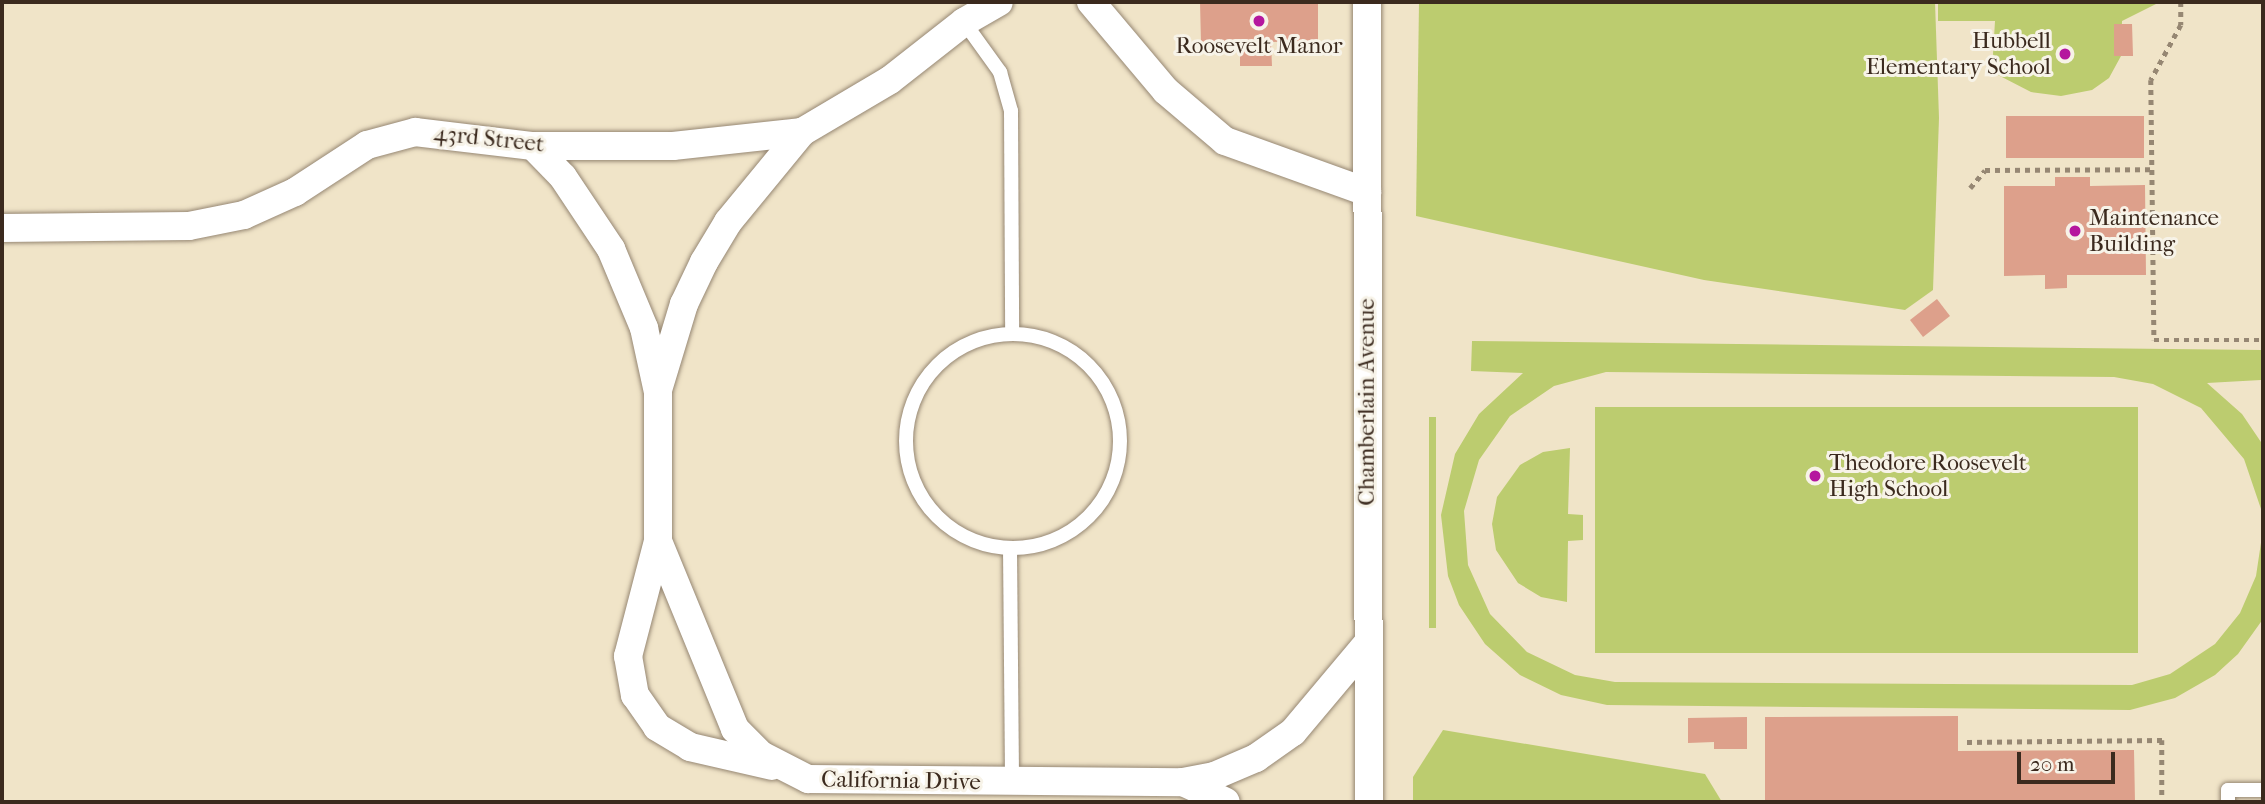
<!DOCTYPE html>
<style>
body{margin:0}
#map{position:relative;width:2265px;height:804px;overflow:hidden;background:#f0e4c8;font-family:"IM FELL French Canon",serif}
div>[style]{position:absolute}
[style*='--x']{left:calc(var(--x)*1px);top:calc(var(--y)*1px);width:calc(var(--w)*1px);rotate:calc(var(--a)*1deg)}
.green>*{inset:0;background:#bccc6f}
.building>*{inset:0;background:#dda08b}
.path>*{height:4.5px;margin-top:-2.25px;transform-origin:0;background:repeating-linear-gradient(90deg,#968773 0 5px,transparent 0 10px)}
.roads{filter:drop-shadow(0 0 2px #968773) drop-shadow(0 0 2px #968773)}
.lane>*{height:14px;margin:-7px;padding:0 7px;transform-origin:7px;border-radius:7px;background:#fff}
.lane>.ring{margin:-7px;padding:0;box-sizing:content-box;background:none;border:14px solid #fff;border-radius:50%}
.street>*{height:28px;margin:-14px;padding:0 14px;transform-origin:14px;border-radius:14px;background:#fff}
.dots>*{width:19px;height:19px;translate:-50% -50%;box-sizing:border-box;border:4px solid #f7f3e8;border-radius:50%}
span{translate:-50% -50%;white-space:nowrap;text-align:center;line-height:1.15;-webkit-text-stroke:6px #f7f3e8;paint-order:stroke}
.poi-label{font-size:23px;color:#3b2a1e}
.right{translate:-100% -50%;text-align:right}
.left{translate:0 -50%;text-align:left}
.street-label{font-size:23px;color:#3b2a1e}
.frame{position:absolute;inset:0;border:4px solid #3b2a1e;pointer-events:none}
.scale{position:absolute;left:2017px;top:752px;width:98px;height:32px;box-sizing:border-box;border:4px solid #3b2a1e;border-top:0;padding-left:9px;font-size:21px;line-height:24px;white-space:nowrap;color:#3b2a1e;-webkit-text-stroke:5px #f7f3e8;paint-order:stroke}
</style>
<div id="map">
<div class="green">
<i style="clip-path:polygon(1419px 2px,1935px 2px,1939px 118px,1933px 290px,1905px 310px,1704px 280px,1416px 216px)"></i>
<i style="clip-path:polygon(1938px 2px,2158px 2px,2158px 3px,2122px 21px,2121px 56px,2109px 78px,2092px 90px,2061px 96px,2031px 92px,1998px 75px,1993px 54px,1995px 21px,1938px 21px)"></i>
<i style="clip-path:polygon(evenodd,1472px 341px,2262px 350px,2261px 380px,2207px 383px,2242px 414px,2263px 445px,2263px 619px,2238px 654px,2215px 675px,2175px 698px,2130px 710px,1607px 705px,1561px 695px,1520px 675px,1485px 644px,1459px 605px,1448px 576px,1441px 515px,1455px 454px,1479px 414px,1523px 373px,1471px 371px,1472px 341px,1606px 372px,2114px 377px,2153px 384px,2201px 408px,2244px 459px,2261px 509px,2262px 536px,2256px 576px,2240px 613px,2215px 644px,2170px 674px,2132px 685px,1615px 682px,1575px 675px,1527px 652px,1490px 614px,1468px 565px,1464px 511px,1479px 460px,1510px 416px,1554px 386px,1606px 372px)"></i>
<i style="clip-path:polygon(1595px 407px,2138px 407px,2138px 653px,1595px 653px)"></i>
<i style="clip-path:polygon(1429px 417px,1436px 417px,1436px 628px,1429px 628px)"></i>
<i style="clip-path:polygon(1570px 448px,1568px 514px,1583px 515px,1583px 540px,1568px 541px,1567px 602px,1541px 597px,1518px 583px,1496px 550px,1492px 524px,1497px 497px,1520px 465px,1543px 452px)"></i>
<i style="clip-path:polygon(1443px 730px,1705px 774px,1722px 802px,1413px 802px,1413px 777px)"></i>
</div>
<div class="building">
<i style="clip-path:polygon(1200px 2px,1318px 2px,1318px 41px,1271px 42px,1272px 66px,1240px 66px,1240px 42px,1201px 43px)"></i>
<i style="clip-path:polygon(2114px 24px,2132px 24px,2133px 56px,2114px 56px)"></i>
<i style="clip-path:polygon(2006px 116px,2144px 116px,2144px 158px,2006px 158px)"></i>
<i style="clip-path:polygon(2055px 177px,2090px 177px,2090px 186px,2145px 185px,2146px 275px,2067px 275px,2067px 288px,2045px 289px,2045px 275px,2004px 276px,2004px 186px,2055px 186px)"></i>
<i style="clip-path:polygon(1937px 299px,1950px 316px,1923px 337px,1910px 320px)"></i>
<i style="clip-path:polygon(1958px 716px,1958px 751px,2134px 750px,2135px 802px,1765px 802px,1765px 717px)"></i>
<i style="clip-path:polygon(1747px 717px,1747px 749px,1714px 749px,1714px 742px,1688px 743px,1688px 718px)"></i>
</div>
<div class="path">
<i style="--x:2181;--y:2;--w:23;--a:90"></i>
<i style="--x:2181;--y:25;--w:63;--a:118.6"></i>
<i style="--x:2151;--y:80;--w:260;--a:89.3"></i>
<i style="--x:2154;--y:340;--w:109;--a:0"></i>
<i style="--x:1970;--y:188;--w:23;--a:-50"></i>
<i style="--x:1985;--y:170;--w:167;--a:-0.3"></i>
<i style="--x:1967;--y:742;--w:195;--a:-0.6"></i>
<i style="--x:2162;--y:740;--w:62;--a:90"></i>
</div>
<div class="roads">
<div class="lane">
<i style="--x:964;--y:22;--w:62;--a:54.2"></i>
<i style="--x:1000;--y:72;--w:41;--a:74.2"></i>
<i style="--x:1011;--y:111;--w:222;--a:89.7"></i>
<i class="ring" style="left:906px;top:334px;width:200px;height:200px"></i>
<i style="--x:1010;--y:548;--w:235;--a:89.5"></i>
<i style="--x:2228;--y:802;--w:12;--a:-90"></i>
<i style="--x:2228;--y:790;--w:35;--a:0"></i>
</div>
<div class="street">
<i style="--x:1091;--y:2;--w:116;--a:49.9"></i>
<i style="--x:1166;--y:91;--w:77;--a:40.3"></i>
<i style="--x:1225;--y:141;--w:151;--a:19.8"></i>
<i style="--x:1367;--y:2;--w:800;--a:89.86"></i>
<i style="--x:533;--y:146;--w:43;--a:45.9"></i>
<i style="--x:563;--y:177;--w:87;--a:56.3"></i>
<i style="--x:611;--y:249;--w:86;--a:67.3"></i>
<i style="--x:644;--y:328;--w:66;--a:77.7"></i>
<i style="--x:658;--y:392;--w:149;--a:90"></i>
<i style="--x:658;--y:541;--w:203;--a:67.7"></i>
<i style="--x:735;--y:729;--w:37;--a:45"></i>
<i style="--x:761;--y:755;--w:53;--a:27.1"></i>
<i style="--x:808;--y:779;--w:375;--a:0.5"></i>
<i style="--x:1183;--y:782;--w:47;--a:24.9"></i>
<i style="--x:2;--y:228;--w:187;--a:-0.6"></i>
<i style="--x:189;--y:226;--w:56;--a:-11.3"></i>
<i style="--x:244;--y:215;--w:56;--a:-24.3"></i>
<i style="--x:295;--y:192;--w:86;--a:-33.1"></i>
<i style="--x:367;--y:145;--w:50;--a:-15.2"></i>
<i style="--x:415;--y:132;--w:119;--a:6.8"></i>
<i style="--x:533;--y:146;--w:140;--a:0"></i>
<i style="--x:673;--y:146;--w:130;--a:-6.2"></i>
<i style="--x:802;--y:132;--w:102;--a:-30.6"></i>
<i style="--x:890;--y:80;--w:94;--a:-38.1"></i>
<i style="--x:964;--y:22;--w:40;--a:-29.7"></i>
<i style="--x:658;--y:390;--w:90;--a:-73.2"></i>
<i style="--x:684;--y:304;--w:47;--a:-64.5"></i>
<i style="--x:704;--y:262;--w:47;--a:-59"></i>
<i style="--x:728;--y:222;--w:117;--a:-50.6"></i>
<i style="--x:658;--y:541;--w:119;--a:104.6"></i>
<i style="--x:628;--y:656;--w:40;--a:80"></i>
<i style="--x:635;--y:695;--w:39;--a:55"></i>
<i style="--x:657;--y:727;--w:39;--a:31"></i>
<i style="--x:690;--y:747;--w:84;--a:13"></i>
<i style="--x:1183;--y:782;--w:32;--a:-11"></i>
<i style="--x:1214;--y:776;--w:46;--a:-23.2"></i>
<i style="--x:1256;--y:758;--w:45;--a:-35.1"></i>
<i style="--x:1293;--y:732;--w:114;--a:-50"></i>
</div>
</div>
<div class="dots">
<i style="left:1259px;top:21px;background:#b5179e"></i>
<i style="left:2065px;top:54px;background:#b5179e"></i>
<i style="left:2075px;top:231px;background:#b5179e"></i>
<i style="left:1815px;top:476px;background:#b5179e"></i>
</div>
<div class="poi-label">
<span class="right" style="left:2051px;top:54px">Hubbell<br>Elementary School</span>
<span style="left:1259px;top:46px">Roosevelt Manor</span>
<span class="left" style="left:2089px;top:231px">Maintenance<br>Building</span>
<span class="left" style="left:1829px;top:476px">Theodore Roosevelt<br>High School</span>
</div>
<div class="street-label">
<span style="left:489px;top:139px;rotate:6deg">43rd Street</span>
<span style="left:1367px;top:402px;rotate:-90deg">Chamberlain Avenue</span>
<span style="left:901px;top:781px;rotate:1deg">California Drive</span>
</div>
<div class="frame"></div>
<div class="scale">20 m</div>
</div>
